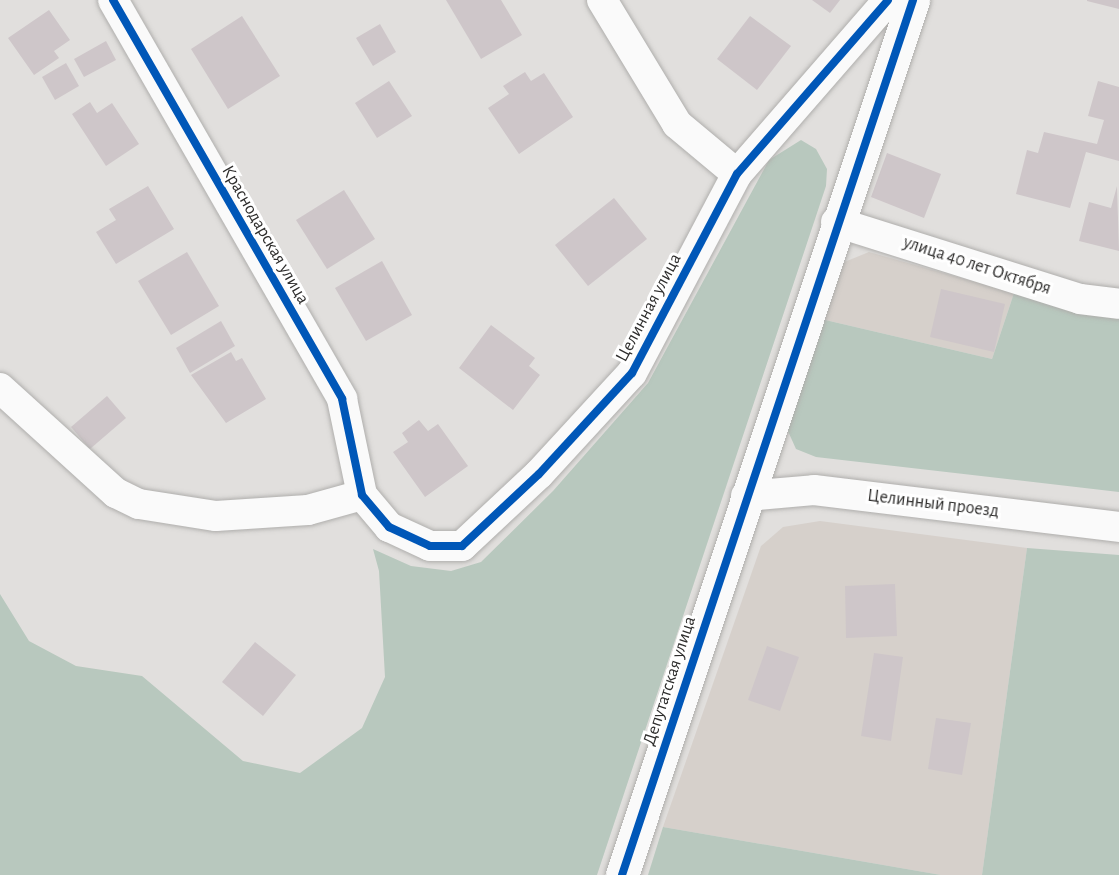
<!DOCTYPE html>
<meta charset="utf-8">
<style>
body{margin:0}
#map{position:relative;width:1119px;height:875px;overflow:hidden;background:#e1dfdd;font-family:"Alegreya Sans",sans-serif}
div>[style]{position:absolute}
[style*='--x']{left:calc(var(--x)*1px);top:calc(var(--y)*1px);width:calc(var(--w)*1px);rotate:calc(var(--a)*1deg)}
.built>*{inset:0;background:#d6d0cb}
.green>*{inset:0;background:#b8c8be}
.building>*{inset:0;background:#cec6c9}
.roads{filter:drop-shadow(0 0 2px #afaeac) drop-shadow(0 0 2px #afaeac)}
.street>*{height:30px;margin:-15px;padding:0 15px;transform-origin:15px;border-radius:15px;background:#fafafa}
.secondary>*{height:33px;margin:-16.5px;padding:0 16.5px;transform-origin:16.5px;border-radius:16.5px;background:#fafafa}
.cycleway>*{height:8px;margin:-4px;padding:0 4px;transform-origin:4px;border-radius:4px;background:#0057b8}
span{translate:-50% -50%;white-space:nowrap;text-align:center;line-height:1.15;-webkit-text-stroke:6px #fff;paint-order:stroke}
.street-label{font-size:18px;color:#2e2d2c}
</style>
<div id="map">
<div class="built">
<i style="clip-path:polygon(869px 252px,1014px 293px,992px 359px,821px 319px,842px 263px)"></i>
<i style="clip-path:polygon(820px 521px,1027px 548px,982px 875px,941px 875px,663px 827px,761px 546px,783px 527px)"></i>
</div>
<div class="green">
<i style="clip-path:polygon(801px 140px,816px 149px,827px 169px,826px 186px,597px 875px,0 875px,0 594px,29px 641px,76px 666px,142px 676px,243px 761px,300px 773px,362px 728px,385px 677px,379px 571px,373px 549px,411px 566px,451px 571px,481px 562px,553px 491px,648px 383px,769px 160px)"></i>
<i style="clip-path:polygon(1014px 293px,1119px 319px,1119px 492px,816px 457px,796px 449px,787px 429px,821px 319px,992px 359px)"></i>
<i style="clip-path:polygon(1027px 548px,1119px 555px,1119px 875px,982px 875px)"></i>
<i style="clip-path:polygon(663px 827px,941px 875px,648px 875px)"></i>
</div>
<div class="building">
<i style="clip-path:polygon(446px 0,501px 0,522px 35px,481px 59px)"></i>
<i style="clip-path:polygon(812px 0,840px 0,830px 13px)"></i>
<i style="clip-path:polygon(1087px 0,1119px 0,1119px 9px,1087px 1px)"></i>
<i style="clip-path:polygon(49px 10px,70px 40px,54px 51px,59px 58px,34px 75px,8px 38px)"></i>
<i style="clip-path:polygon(242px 16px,280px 76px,228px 109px,191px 49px)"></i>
<i style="clip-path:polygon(750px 16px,791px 46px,757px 90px,717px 59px)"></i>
<i style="clip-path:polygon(380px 24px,396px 52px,373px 66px,356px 38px)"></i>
<i style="clip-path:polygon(106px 41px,116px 60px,84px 77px,74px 59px)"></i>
<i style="clip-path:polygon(66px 63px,79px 86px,55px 100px,42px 77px)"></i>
<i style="clip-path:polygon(525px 72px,531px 81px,544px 73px,573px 117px,519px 154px,488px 108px,509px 94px,503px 86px)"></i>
<i style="clip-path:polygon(389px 81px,412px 116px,377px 138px,355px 103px)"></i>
<i style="clip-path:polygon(1098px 81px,1119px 87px,1119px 161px,1086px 152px,1070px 208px,1016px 194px,1027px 150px,1038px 153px,1044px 132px,1097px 144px,1104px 120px,1088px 116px)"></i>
<i style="clip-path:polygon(90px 102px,97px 113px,112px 103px,139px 144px,106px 166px,72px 114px)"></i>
<i style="clip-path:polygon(887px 153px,941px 174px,924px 218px,871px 197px)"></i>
<i style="clip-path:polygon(148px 186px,174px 229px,116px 264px,96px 232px,116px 220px,109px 209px)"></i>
<i style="clip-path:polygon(1117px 186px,1119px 251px,1079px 241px,1089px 202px,1111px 208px)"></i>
<i style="clip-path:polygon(344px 190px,375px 239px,327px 269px,296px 220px)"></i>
<i style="clip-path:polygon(614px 198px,647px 239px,588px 286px,555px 245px)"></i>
<i style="clip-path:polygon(187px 252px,219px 306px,171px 335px,138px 281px)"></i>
<i style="clip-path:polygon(382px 261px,412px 315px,366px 341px,335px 288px)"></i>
<i style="clip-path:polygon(941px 289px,1005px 304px,994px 352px,930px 337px)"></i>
<i style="clip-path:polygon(221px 321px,235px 346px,190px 373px,176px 348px)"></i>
<i style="clip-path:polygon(491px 325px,535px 358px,529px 366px,540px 375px,513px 410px,459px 368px)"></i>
<i style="clip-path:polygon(231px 352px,236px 361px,242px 358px,266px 399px,226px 423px,191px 375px)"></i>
<i style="clip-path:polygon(107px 396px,126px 418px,90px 449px,71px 427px)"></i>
<i style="clip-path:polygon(419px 420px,428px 431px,438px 424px,468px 466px,425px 497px,393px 452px,408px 442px,402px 433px)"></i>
<i style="clip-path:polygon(895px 584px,897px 636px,846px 638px,845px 586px)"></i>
<i style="clip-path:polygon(255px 642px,296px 675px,263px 716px,222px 682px)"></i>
<i style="clip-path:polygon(767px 646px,799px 657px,780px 711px,748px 700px)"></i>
<i style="clip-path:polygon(874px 653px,903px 657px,891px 741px,861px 736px)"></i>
<i style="clip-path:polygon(936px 718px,971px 723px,962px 775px,928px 769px)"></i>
</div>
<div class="roads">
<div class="street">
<i style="--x:113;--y:0;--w:460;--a:60.1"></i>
<i style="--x:342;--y:399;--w:98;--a:78.2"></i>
<i style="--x:362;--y:495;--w:42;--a:49.8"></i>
<i style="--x:389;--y:527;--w:45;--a:24.9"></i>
<i style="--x:430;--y:546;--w:32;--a:0"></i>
<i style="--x:462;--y:546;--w:105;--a:-43.1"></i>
<i style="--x:539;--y:474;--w:137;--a:-47.4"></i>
<i style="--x:632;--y:373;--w:225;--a:-62.2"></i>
<i style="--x:737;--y:174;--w:230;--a:-49"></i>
<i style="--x:602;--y:0;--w:145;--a:58.8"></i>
<i style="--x:677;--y:124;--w:78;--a:39.8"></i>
<i style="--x:836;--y:222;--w:256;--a:17.5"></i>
<i style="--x:1080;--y:299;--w:39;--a:7"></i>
<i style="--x:0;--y:388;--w:156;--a:42.2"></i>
<i style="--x:116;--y:493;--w:25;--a:26"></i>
<i style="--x:139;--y:504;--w:78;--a:8.9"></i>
<i style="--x:216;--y:516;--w:92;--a:-3.7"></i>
<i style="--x:308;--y:510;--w:56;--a:-15.5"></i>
<i style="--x:746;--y:496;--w:68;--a:-5"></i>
<i style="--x:814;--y:490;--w:307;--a:6.9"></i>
</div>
<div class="secondary">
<i style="--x:622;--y:875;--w:922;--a:-71.6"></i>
</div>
</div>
<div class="cycleway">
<i style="--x:113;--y:0;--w:460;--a:60.1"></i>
<i style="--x:342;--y:399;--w:98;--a:78.2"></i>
<i style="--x:362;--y:495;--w:42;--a:49.8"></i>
<i style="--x:389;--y:527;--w:45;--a:24.9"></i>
<i style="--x:430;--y:546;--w:32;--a:0"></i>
<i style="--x:462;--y:546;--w:105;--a:-43.1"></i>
<i style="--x:539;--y:474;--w:137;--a:-47.4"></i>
<i style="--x:632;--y:373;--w:225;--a:-62.2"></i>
<i style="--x:737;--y:174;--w:230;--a:-49"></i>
<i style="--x:622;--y:875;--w:922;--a:-71.6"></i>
</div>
<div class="street-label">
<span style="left:265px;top:235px;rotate:60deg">Краснодарская улица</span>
<span style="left:977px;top:266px;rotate:18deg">улица 40 лет Октября</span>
<span style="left:649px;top:308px;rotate:-62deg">Целинная улица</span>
<span style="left:933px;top:504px;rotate:7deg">Целинный проезд</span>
<span style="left:670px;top:681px;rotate:-72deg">Депутатская улица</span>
</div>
</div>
